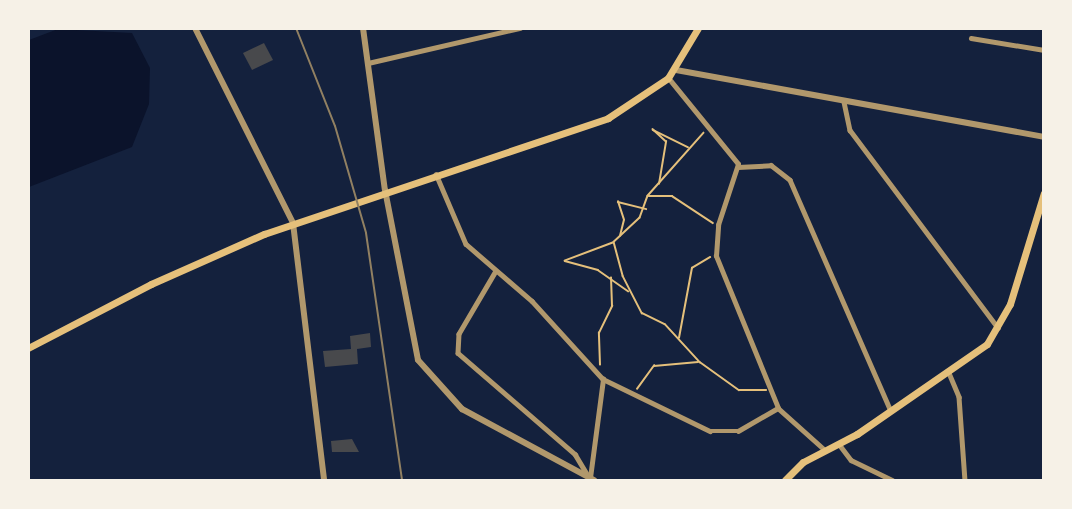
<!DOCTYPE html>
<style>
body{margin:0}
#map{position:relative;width:1072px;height:509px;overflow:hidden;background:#14213d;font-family:"Work Sans",sans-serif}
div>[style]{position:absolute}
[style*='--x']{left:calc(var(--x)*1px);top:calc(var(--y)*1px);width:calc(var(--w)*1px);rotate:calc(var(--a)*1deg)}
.water>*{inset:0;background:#0b132b}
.building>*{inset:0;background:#48494c}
.path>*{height:1.5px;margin:-0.75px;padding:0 0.75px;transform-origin:0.75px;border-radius:0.75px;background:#e5c07b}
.minor>*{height:4.5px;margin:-2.25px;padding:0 2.25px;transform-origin:2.25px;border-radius:2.25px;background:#b1986c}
.tertiary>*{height:6px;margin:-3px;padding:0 3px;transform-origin:3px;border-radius:3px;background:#b1986c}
.secondary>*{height:7px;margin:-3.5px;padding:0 3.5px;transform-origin:3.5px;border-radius:3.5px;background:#e5c07b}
.rail>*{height:2px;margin:-1px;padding:0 1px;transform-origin:1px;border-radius:1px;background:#918062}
span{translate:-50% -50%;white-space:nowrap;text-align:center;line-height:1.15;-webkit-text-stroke:4.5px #f6f1e7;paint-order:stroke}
.frame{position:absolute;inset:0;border:30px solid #f6f1e7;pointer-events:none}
</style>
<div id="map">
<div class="water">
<i style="clip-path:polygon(58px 29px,132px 33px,150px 68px,149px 104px,132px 147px,29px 187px,29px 40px)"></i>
</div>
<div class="building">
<i style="clip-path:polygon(264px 43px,273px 60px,252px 70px,243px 53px)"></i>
<i style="clip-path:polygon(370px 333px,371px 347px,357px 349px,358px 364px,325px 367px,323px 351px,351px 349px,350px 336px)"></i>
<i style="clip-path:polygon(352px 439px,359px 452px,332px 452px,331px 441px)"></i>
</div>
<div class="path">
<i style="--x:704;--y:133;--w:84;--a:131.6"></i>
<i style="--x:648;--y:196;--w:23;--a:110"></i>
<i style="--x:640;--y:218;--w:35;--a:137"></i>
<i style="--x:614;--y:242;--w:35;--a:75"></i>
<i style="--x:623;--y:276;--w:42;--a:62.8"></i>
<i style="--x:642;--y:313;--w:25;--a:26"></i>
<i style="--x:665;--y:324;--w:52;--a:47.4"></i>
<i style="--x:700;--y:362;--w:48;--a:35.7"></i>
<i style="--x:739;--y:390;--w:27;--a:0"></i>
<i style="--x:659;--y:184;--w:43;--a:-80.5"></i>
<i style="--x:666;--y:142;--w:18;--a:-137"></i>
<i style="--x:653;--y:130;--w:39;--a:26"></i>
<i style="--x:649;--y:196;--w:23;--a:0"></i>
<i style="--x:672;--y:196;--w:49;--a:33.4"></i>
<i style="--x:620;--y:236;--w:16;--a:-76"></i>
<i style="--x:624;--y:220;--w:19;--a:-108"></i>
<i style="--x:618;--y:202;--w:29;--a:14"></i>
<i style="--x:613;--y:243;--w:51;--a:159.4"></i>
<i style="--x:565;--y:261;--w:34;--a:15"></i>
<i style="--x:598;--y:270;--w:37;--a:35"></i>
<i style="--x:679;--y:338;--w:71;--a:-79.5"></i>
<i style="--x:692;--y:268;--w:21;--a:-31"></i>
<i style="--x:600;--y:365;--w:32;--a:-92"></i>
<i style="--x:599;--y:333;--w:30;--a:-64"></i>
<i style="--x:612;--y:306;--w:28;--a:-92"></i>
<i style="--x:637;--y:389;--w:29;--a:-54"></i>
<i style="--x:654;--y:366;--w:44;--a:-5.2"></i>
</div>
<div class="minor">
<i style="--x:971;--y:38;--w:74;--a:9.3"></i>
<i style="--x:368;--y:63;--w:156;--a:-13"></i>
<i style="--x:844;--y:102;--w:29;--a:78"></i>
<i style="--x:850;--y:130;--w:247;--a:53.2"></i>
<i style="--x:738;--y:167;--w:33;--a:-3"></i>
<i style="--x:771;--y:165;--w:24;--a:38"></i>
<i style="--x:790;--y:180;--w:252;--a:66.4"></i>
<i style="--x:436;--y:174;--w:76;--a:66.8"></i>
<i style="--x:466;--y:244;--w:87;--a:40.8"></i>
<i style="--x:532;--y:301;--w:105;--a:47.7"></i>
<i style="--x:603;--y:379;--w:119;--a:25.9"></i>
<i style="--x:710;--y:431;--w:28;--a:0"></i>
<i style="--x:738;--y:431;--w:46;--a:-29.9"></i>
<i style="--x:778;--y:408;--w:164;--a:-112.2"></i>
<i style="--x:716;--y:256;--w:31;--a:-86"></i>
<i style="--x:718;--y:225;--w:64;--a:-71.8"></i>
<i style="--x:738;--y:164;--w:111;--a:-129.1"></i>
<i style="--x:496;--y:271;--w:73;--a:120.4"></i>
<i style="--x:459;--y:334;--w:19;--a:93"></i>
<i style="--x:458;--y:353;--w:155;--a:40.8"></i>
<i style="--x:575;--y:454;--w:26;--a:59"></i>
<i style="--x:949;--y:373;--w:26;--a:67"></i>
<i style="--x:959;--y:397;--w:83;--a:85.9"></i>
<i style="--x:778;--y:408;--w:63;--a:41.8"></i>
<i style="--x:839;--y:444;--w:20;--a:53"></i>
<i style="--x:851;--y:460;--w:46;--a:26"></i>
<i style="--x:590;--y:478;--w:100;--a:-82.5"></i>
</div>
<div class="tertiary">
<i style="--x:195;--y:28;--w:218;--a:63.3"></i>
<i style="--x:293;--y:223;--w:259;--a:83.1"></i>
<i style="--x:363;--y:28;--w:163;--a:82.3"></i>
<i style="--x:385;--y:190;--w:173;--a:79"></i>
<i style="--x:418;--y:360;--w:66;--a:48.1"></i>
<i style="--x:462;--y:409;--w:150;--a:28.3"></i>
<i style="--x:676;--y:70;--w:374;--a:10.3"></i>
</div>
<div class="secondary">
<i style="--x:28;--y:348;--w:139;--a:-27.5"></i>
<i style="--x:151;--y:284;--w:124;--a:-23.9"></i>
<i style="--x:264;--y:234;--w:363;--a:-18.6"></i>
<i style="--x:608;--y:118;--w:72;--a:-33.7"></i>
<i style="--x:668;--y:78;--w:58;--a:-59"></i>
<i style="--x:785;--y:480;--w:25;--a:-45"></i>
<i style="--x:803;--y:462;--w:61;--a:-27.4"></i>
<i style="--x:857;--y:434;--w:158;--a:-34.7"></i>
<i style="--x:987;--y:344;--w:46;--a:-60.1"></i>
<i style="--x:1010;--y:304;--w:116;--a:-73"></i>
</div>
<div class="rail">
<i style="--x:296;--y:28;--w:105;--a:68.3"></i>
<i style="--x:335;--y:126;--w:111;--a:73.8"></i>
<i style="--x:366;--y:233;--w:250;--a:81.7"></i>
</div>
<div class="frame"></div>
</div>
